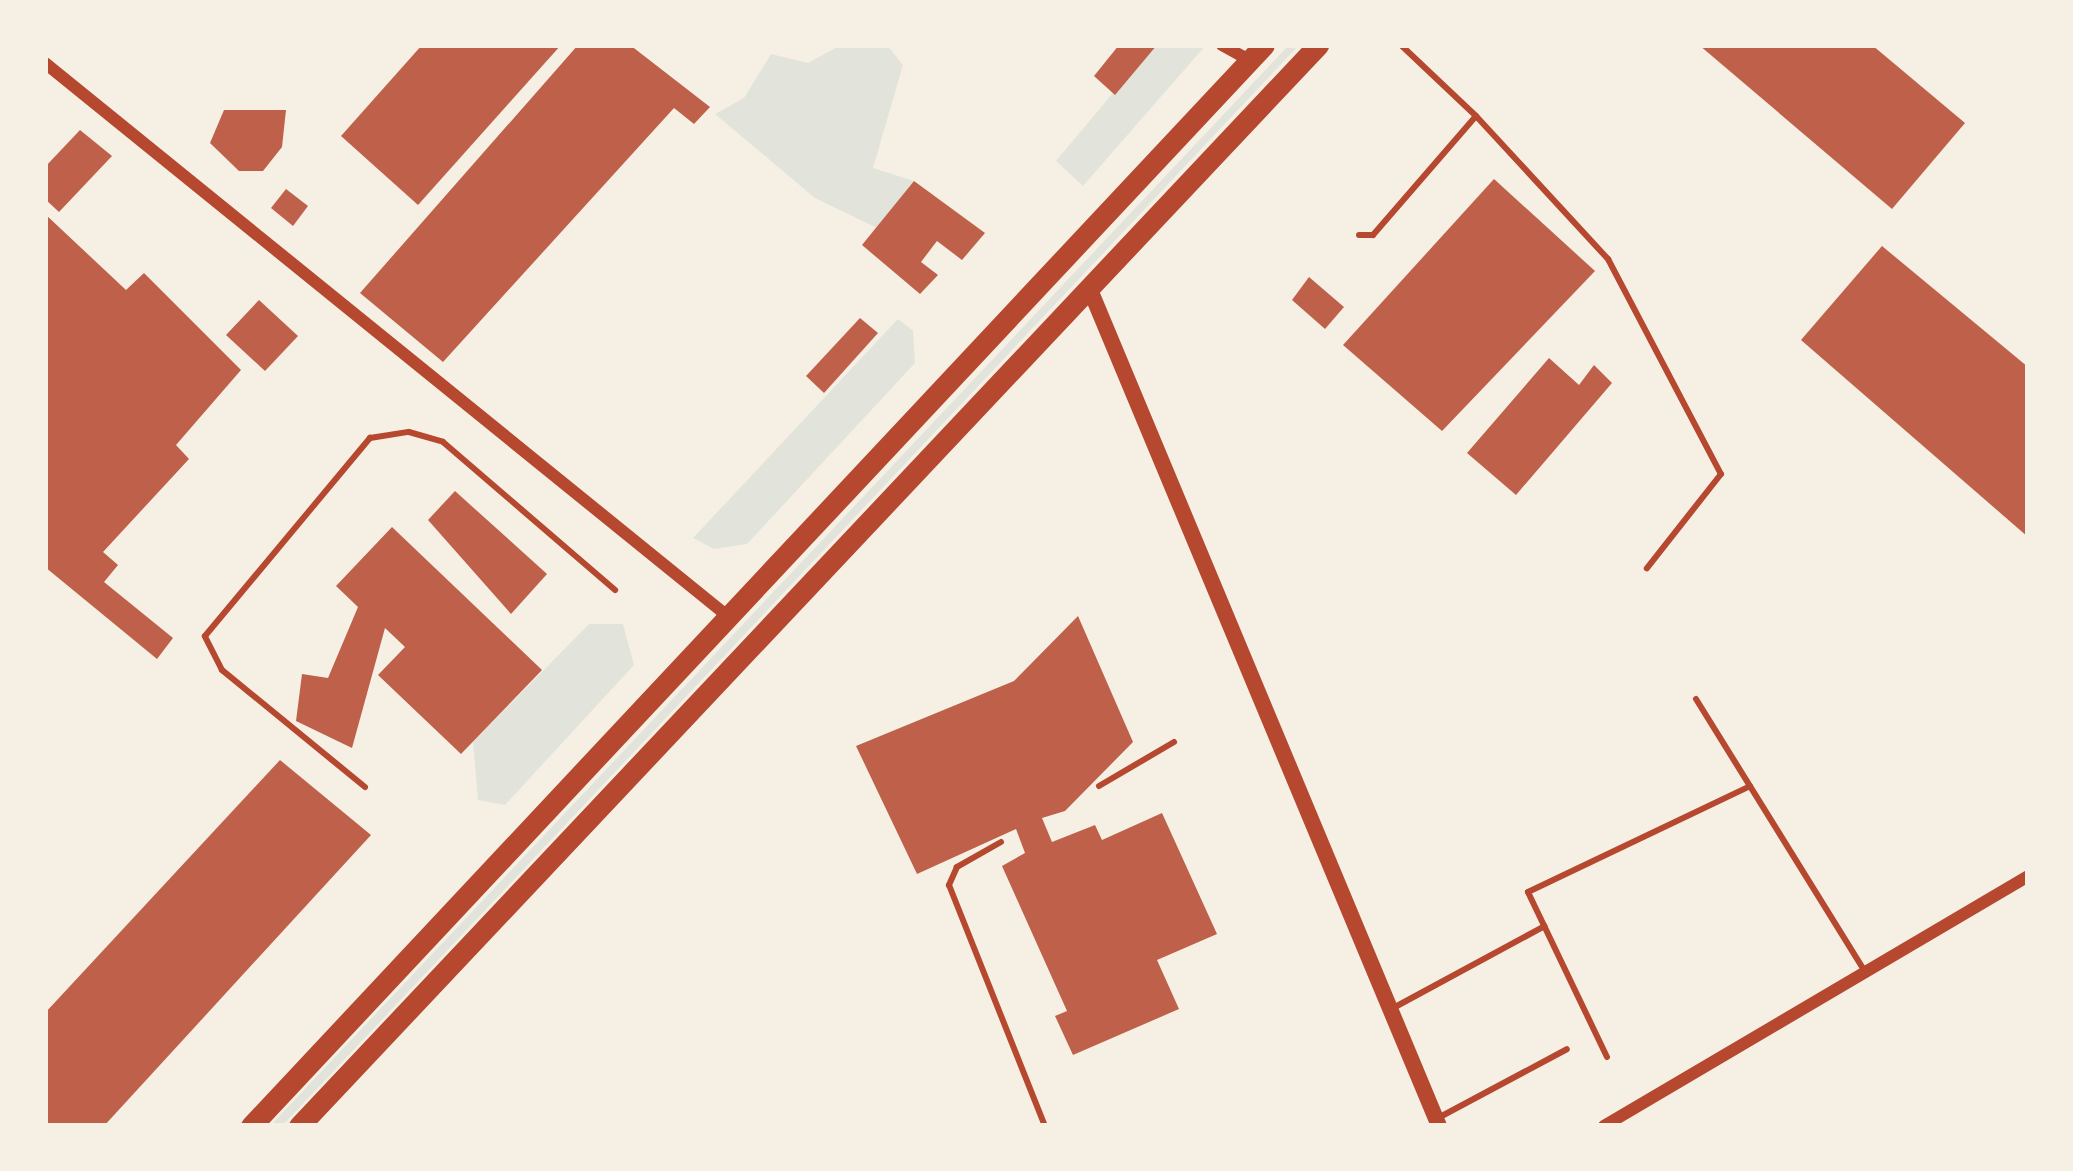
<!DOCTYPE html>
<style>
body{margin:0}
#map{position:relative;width:2073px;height:1171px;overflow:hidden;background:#f6efe4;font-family:"Times New Roman",serif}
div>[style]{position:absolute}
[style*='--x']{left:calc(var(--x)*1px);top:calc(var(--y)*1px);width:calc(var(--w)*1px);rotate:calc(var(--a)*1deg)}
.green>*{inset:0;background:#e2e4dc}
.building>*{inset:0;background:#bf614a}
.service>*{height:6px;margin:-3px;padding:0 3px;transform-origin:3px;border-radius:3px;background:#b5482f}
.minor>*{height:12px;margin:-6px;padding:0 6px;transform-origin:6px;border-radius:6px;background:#b5482f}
.tertiary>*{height:16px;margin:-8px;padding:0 8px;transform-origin:8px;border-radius:8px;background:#b5482f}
.trunk>*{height:21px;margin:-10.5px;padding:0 10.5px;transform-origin:10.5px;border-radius:10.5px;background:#b5482f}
span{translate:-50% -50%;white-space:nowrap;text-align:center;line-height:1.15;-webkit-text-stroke:12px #f6efe4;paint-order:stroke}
.frame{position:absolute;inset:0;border:48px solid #f6efe4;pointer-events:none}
</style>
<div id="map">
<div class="green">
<i style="clip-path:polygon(841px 45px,887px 45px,903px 65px,873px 168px,914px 181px,877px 228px,815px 198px,715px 114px,744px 98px,771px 54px,808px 63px)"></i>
<i style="clip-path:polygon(1153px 45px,1206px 45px,1083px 186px,1056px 161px)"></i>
<i style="clip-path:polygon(1289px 45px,1299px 45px,282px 1126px,270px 1126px)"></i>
<i style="clip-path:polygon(898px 319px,913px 331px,915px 363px,747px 544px,714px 549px,693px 538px)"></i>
<i style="clip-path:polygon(589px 624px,623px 624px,634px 665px,505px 805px,478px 800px,473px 742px)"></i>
</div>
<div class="building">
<i style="clip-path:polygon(422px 45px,561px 45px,418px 205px,341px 136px)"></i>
<i style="clip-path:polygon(578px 45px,630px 45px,710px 107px,694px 124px,674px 108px,443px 362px,360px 293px)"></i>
<i style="clip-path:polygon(1119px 45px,1157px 45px,1115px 95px,1094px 76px)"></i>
<i style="clip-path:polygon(1699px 45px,1872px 45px,1965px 123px,1892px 209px)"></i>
<i style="clip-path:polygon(224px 110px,286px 110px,282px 147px,263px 171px,239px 171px,210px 143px)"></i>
<i style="clip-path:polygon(80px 130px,112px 156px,59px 212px,45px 199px,45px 167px)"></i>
<i style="clip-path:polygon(1494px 179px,1595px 271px,1442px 431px,1343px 345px)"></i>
<i style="clip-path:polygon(914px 181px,985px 233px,962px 260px,937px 241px,921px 262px,938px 275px,920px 294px,862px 245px)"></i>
<i style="clip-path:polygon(286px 189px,308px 206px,293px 226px,271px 208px)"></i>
<i style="clip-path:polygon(45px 214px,126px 290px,144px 273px,241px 370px,176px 445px,189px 459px,103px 552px,118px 565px,104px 582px,173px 638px,157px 659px,45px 567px)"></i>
<i style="clip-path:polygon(1882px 246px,2028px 367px,2028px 537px,1801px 340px)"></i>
<i style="clip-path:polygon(1309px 277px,1344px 307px,1325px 329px,1292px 300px)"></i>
<i style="clip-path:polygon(259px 300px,298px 336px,265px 371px,226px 335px)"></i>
<i style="clip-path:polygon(860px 318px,878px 333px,824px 393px,806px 376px)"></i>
<i style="clip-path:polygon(1549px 358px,1579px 385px,1594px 365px,1612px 383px,1516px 495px,1467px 453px)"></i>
<i style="clip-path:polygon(455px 491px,547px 574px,511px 614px,428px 520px)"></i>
<i style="clip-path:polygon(392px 527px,542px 670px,461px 754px,378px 675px,405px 647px,385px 628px,352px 748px,296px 721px,302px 674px,328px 678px,358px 607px,336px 586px)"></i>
<i style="clip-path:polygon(1078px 616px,1133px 742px,1065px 811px,1042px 818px,1052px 842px,1095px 825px,1102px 840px,1162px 813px,1217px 934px,1157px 960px,1179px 1009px,1073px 1055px,1055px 1016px,1067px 1011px,1002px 866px,1025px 853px,1016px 829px,917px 874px,856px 746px,1014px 681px)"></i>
<i style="clip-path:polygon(280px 760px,371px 835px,104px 1126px,45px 1126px,45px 1013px)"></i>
</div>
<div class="service">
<i style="--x:1476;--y:116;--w:195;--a:47.3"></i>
<i style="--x:1608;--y:259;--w:243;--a:62.3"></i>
<i style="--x:1721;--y:474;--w:120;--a:128.2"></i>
<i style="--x:1359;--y:235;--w:14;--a:0"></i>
<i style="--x:1373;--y:235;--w:157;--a:-49.1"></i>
<i style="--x:1476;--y:116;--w:103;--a:-136.6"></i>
<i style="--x:1696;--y:699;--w:321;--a:58.2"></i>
<i style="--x:1099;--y:786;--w:87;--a:-30.4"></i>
<i style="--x:365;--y:787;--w:185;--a:-140.7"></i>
<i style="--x:222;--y:670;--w:38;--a:-117"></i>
<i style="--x:205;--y:636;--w:258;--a:-50.2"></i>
<i style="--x:370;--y:438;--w:39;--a:-9"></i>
<i style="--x:409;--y:432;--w:35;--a:16"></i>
<i style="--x:443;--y:442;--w:227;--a:40.7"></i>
<i style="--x:1001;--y:842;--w:51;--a:150.4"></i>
<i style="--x:957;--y:867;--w:20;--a:114"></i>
<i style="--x:949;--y:885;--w:259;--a:68.3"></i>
<i style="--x:1395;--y:1007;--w:170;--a:-28.4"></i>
<i style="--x:1607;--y:1057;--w:183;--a:-115.6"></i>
<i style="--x:1528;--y:892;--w:246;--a:-25.5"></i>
<i style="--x:1438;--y:1118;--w:146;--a:-28.1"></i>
</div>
<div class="minor">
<i style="--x:1222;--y:45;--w:31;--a:29"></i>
<i style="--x:45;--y:63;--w:883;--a:39.02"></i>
<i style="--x:1604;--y:1126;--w:492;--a:-30.5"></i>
</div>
<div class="tertiary">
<i style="--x:1091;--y:292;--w:904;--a:67.35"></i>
</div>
<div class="trunk">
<i style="--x:251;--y:1126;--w:1481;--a:-46.86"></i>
<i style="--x:299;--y:1126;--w:1486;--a:-46.69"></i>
</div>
<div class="frame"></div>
</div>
